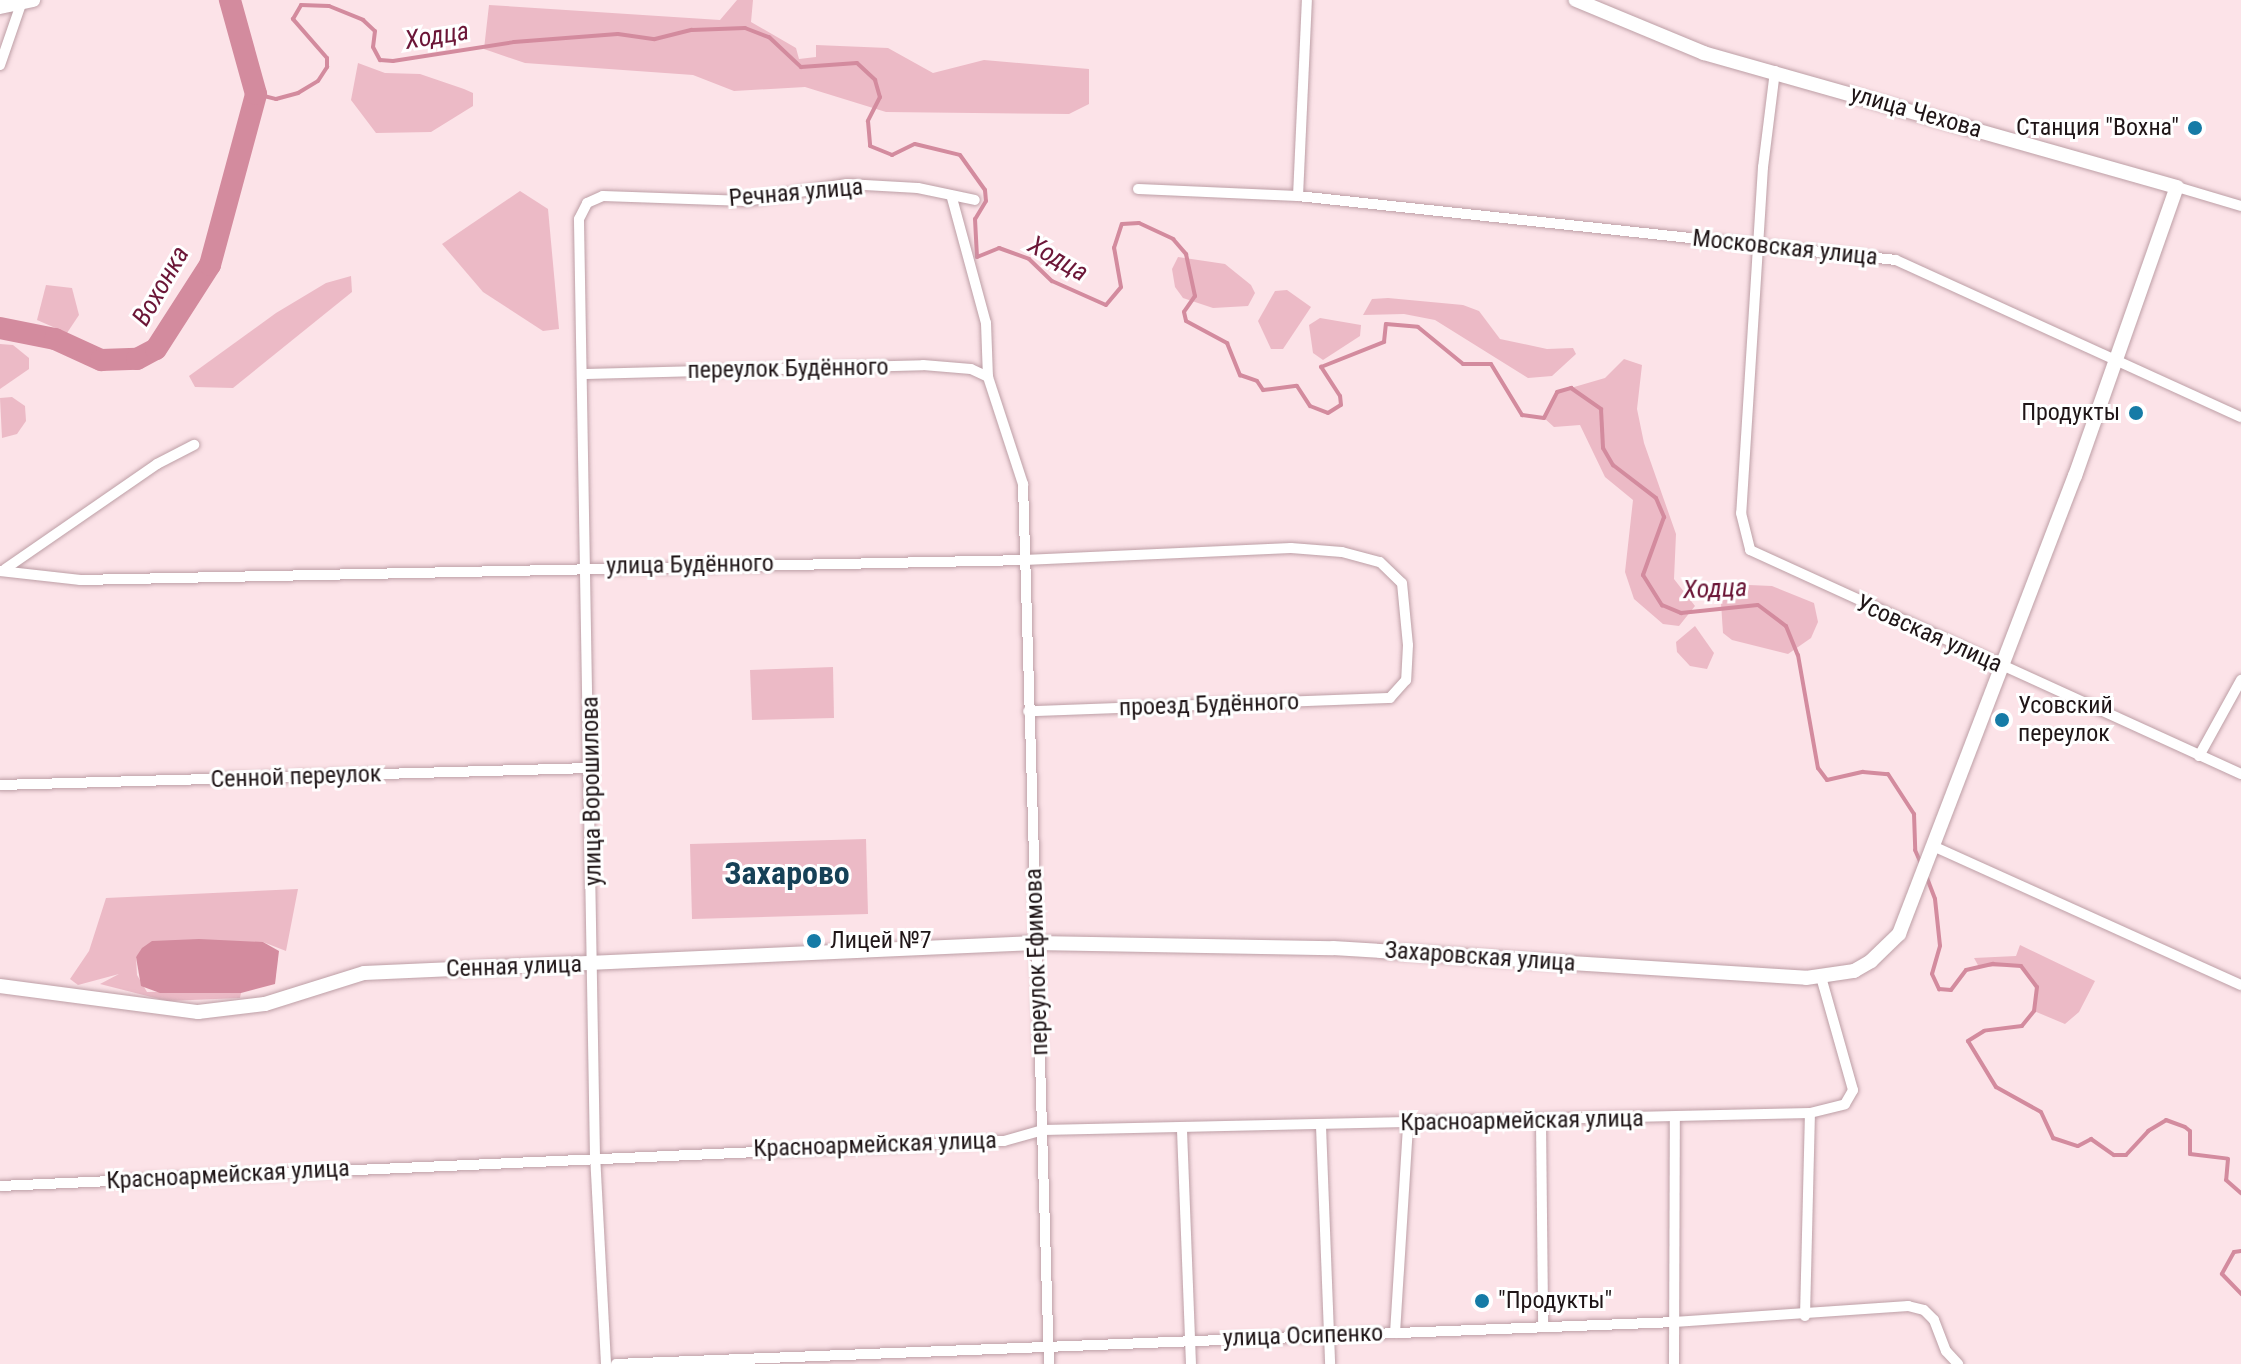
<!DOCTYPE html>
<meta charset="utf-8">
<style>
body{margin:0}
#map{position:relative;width:2241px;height:1364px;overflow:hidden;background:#fce3e8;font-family:"Roboto Condensed",sans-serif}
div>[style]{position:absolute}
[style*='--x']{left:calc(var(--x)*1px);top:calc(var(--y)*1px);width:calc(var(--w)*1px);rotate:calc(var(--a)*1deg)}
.green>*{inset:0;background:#ecbac6}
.water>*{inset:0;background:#d38b9e}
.stream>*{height:4px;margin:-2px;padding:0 2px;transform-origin:2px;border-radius:2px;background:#d38b9e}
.river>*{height:22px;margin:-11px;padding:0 11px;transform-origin:11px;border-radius:11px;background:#d38b9e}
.roads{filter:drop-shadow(0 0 2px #bd9fa6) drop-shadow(0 0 2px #bd9fa6)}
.street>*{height:10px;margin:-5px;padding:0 5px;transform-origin:5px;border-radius:5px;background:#fff}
.secondary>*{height:14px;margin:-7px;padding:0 7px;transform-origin:7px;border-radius:7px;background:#fff}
.dots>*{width:22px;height:22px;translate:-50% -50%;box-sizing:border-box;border:4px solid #fff;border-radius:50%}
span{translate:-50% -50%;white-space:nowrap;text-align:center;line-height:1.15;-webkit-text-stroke:6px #fff;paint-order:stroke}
.street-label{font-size:24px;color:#1f1517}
.poi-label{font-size:24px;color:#1f1517}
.right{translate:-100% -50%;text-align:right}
.left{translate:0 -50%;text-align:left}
.water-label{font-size:26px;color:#6b1637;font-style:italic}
.district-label{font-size:32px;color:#164157;font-weight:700}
</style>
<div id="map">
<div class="green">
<i style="clip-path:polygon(737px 0,753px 0,751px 22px,796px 48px,799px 59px,816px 57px,816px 45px,888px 48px,933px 73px,984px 60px,1089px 69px,1089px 104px,1069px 114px,886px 112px,805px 87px,734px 91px,693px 75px,525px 63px,484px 49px,489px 5px,720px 20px)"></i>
<i style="clip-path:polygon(358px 63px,385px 73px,420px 74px,464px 89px,473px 93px,473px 106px,431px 132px,376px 133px,351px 100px)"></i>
<i style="clip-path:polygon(520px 191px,548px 209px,559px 329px,543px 331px,483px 292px,442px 244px)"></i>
<i style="clip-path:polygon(1178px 257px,1225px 264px,1251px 285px,1255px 293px,1248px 306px,1213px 308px,1183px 298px,1175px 287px,1172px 269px)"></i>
<i style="clip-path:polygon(351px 276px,352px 292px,233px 388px,195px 387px,189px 376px,276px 313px,326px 283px)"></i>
<i style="clip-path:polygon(46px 285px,72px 288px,79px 315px,67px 333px,37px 320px)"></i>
<i style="clip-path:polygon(1287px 290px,1311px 307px,1283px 349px,1271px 349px,1258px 321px,1275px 291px)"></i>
<i style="clip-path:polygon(1388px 298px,1463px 305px,1479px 311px,1500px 339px,1547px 349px,1573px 348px,1576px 354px,1552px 376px,1528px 378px,1435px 320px,1404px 314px,1363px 315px,1372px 299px)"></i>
<i style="clip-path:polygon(1320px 318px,1361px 325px,1360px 336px,1323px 360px,1313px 353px,1309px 325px)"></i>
<i style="clip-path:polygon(0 344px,13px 345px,29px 358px,29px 369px,0 389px)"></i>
<i style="clip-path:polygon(1624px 359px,1642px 365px,1637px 409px,1644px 443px,1676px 534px,1674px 579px,1695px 606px,1679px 626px,1663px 624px,1634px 599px,1625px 572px,1633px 500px,1605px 477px,1580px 425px,1554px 427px,1544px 418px,1557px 392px,1605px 378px)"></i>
<i style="clip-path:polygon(12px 397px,25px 406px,26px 421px,17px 434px,2px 438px,0 398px)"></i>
<i style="clip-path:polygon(1749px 585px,1772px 586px,1814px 603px,1818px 622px,1811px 638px,1788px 654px,1732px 640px,1723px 633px,1721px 603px,1731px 590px)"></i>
<i style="clip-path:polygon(1695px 626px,1714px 653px,1707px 669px,1690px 666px,1677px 652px,1676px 642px)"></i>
<i style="clip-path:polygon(833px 667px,834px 718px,752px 720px,750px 670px)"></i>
<i style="clip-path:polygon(866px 839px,868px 914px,692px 919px,690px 844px)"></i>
<i style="clip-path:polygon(298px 889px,286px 951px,263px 942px,153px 941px,136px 957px,137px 975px,147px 992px,230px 991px,241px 993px,240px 998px,167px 1001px,100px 984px,119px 974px,78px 985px,70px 979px,89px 951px,106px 898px)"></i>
<i style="clip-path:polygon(2020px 945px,2095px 981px,2079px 1012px,2065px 1024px,2034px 1011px,2037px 987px,2021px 966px,1979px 967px,1974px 958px,2016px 956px)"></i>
</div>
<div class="water">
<i style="clip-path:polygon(199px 939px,263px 942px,279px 951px,275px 984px,241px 993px,160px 993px,141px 986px,136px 957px,142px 948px,152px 941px)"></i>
</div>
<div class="stream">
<i style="--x:256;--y:94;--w:21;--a:14"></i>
<i style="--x:276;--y:99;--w:23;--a:-15"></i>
<i style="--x:298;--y:93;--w:23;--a:-31"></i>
<i style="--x:318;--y:81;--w:17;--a:-57"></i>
<i style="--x:327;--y:67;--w:9;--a:-90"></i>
<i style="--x:327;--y:58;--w:52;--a:-131.1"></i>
<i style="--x:293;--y:19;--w:16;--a:-60"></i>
<i style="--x:301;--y:5;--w:28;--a:2"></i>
<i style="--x:329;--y:6;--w:37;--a:22"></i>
<i style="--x:363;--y:20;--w:16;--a:43"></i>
<i style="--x:375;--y:31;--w:16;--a:97"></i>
<i style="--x:373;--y:47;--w:15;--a:62"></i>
<i style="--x:380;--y:60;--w:13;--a:4"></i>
<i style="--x:393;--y:61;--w:122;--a:-8.9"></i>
<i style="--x:514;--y:42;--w:104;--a:-4.4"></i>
<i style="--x:618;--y:34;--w:37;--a:8"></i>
<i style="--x:655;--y:39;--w:38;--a:-14"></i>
<i style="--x:692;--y:30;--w:53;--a:-2.2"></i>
<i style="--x:745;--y:28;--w:26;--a:21"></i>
<i style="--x:769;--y:37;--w:44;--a:43.2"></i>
<i style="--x:801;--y:67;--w:56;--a:-4.1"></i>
<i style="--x:857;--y:63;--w:25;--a:43"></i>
<i style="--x:875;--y:80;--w:18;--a:74"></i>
<i style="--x:880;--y:97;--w:27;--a:117"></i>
<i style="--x:868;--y:121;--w:25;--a:85"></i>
<i style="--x:870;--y:146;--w:24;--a:22"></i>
<i style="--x:892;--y:155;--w:25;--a:-26"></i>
<i style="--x:915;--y:144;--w:46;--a:13.7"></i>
<i style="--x:960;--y:155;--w:43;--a:54.5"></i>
<i style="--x:985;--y:190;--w:11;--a:85"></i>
<i style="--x:986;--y:201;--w:21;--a:121"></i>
<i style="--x:975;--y:219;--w:38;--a:87"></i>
<i style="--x:977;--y:257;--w:24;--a:-22"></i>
<i style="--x:999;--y:248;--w:32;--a:20"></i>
<i style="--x:1029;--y:259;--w:32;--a:44"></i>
<i style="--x:1052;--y:281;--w:59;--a:24"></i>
<i style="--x:1106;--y:305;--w:23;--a:-50"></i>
<i style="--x:1121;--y:287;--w:40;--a:-100"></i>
<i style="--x:1114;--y:248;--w:25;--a:-72"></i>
<i style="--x:1122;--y:224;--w:17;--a:-3"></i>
<i style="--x:1139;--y:223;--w:38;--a:25"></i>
<i style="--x:1173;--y:239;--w:20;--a:49"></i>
<i style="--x:1186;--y:254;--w:43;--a:77.9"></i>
<i style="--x:1195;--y:296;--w:19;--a:125"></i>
<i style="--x:1184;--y:312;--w:9;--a:77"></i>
<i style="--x:1186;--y:321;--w:47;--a:28.2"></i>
<i style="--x:1227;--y:343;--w:35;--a:68"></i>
<i style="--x:1240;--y:375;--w:18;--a:19"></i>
<i style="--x:1257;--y:381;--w:11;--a:56"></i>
<i style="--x:1263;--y:390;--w:34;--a:-7"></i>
<i style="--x:1297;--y:386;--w:24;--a:57"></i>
<i style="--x:1310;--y:406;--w:19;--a:21"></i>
<i style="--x:1328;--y:413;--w:15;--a:-32"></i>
<i style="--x:1341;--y:405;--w:9;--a:-96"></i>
<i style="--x:1340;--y:396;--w:35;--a:-123"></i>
<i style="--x:1321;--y:367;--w:68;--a:-21.6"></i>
<i style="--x:1384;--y:342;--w:18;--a:-84"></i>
<i style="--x:1386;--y:324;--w:32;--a:5"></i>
<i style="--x:1418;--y:327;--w:58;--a:39.4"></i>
<i style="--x:1463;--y:364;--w:28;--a:0"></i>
<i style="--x:1491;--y:364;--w:60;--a:58.7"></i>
<i style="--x:1522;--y:415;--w:22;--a:8"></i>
<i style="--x:1544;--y:418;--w:29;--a:-63"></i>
<i style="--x:1557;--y:392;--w:15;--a:-16"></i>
<i style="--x:1571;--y:388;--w:37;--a:35"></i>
<i style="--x:1601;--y:409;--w:39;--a:87"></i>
<i style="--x:1603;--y:448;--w:20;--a:60"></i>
<i style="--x:1613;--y:465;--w:54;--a:37.5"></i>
<i style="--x:1656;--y:498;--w:21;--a:67"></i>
<i style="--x:1664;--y:517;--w:62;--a:109.9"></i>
<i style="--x:1643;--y:575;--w:36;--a:58"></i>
<i style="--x:1662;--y:605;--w:21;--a:23"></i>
<i style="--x:1681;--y:613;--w:77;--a:-5.9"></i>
<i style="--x:1758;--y:605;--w:35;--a:37"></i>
<i style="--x:1786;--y:626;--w:31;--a:68"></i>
<i style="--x:1798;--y:655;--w:115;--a:80"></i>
<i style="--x:1818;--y:768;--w:15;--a:53"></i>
<i style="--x:1827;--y:780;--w:37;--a:-13"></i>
<i style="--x:1863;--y:772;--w:25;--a:5"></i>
<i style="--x:1888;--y:774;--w:48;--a:57"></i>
<i style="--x:1914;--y:814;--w:36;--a:88"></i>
<i style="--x:1915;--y:850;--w:17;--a:66"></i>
<i style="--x:1927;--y:878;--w:22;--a:69"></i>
<i style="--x:1935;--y:899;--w:47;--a:83.9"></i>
<i style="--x:1940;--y:946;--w:29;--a:106"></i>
<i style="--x:1932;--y:974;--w:17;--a:65"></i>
<i style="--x:1939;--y:989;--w:12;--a:5"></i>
<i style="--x:1951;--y:990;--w:25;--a:-53"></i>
<i style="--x:1966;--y:970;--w:28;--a:-13"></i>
<i style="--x:1993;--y:964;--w:28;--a:4"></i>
<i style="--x:2021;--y:966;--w:26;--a:53"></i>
<i style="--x:2037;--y:987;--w:24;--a:97"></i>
<i style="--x:2034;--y:1011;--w:19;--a:129"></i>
<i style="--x:2022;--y:1026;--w:38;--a:173"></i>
<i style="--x:1984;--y:1031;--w:19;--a:148"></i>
<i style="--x:1968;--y:1041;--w:54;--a:58.7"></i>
<i style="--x:1996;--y:1087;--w:51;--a:29.1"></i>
<i style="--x:2041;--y:1112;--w:29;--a:65"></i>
<i style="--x:2053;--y:1138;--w:26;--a:18"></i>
<i style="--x:2078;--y:1146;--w:15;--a:-28"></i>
<i style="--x:2091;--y:1139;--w:28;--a:35"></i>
<i style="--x:2114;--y:1155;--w:12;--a:0"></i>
<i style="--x:2126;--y:1155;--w:33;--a:-47"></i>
<i style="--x:2148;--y:1131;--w:21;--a:-31"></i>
<i style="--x:2166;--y:1120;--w:20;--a:20"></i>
<i style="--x:2185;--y:1127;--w:6;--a:39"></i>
<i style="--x:2190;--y:1131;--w:23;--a:90"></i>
<i style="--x:2190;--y:1154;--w:38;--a:7"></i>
<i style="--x:2228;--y:1159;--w:21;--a:95"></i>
<i style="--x:2226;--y:1180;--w:20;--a:41"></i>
<i style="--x:2241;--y:1251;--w:7;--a:172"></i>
<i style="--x:2234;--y:1252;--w:25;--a:119"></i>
<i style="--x:2222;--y:1274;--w:28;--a:46"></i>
</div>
<div class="river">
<i style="--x:0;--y:328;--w:56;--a:11.3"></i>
<i style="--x:55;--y:339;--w:51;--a:24.5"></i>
<i style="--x:101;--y:360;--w:36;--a:-2"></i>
<i style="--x:137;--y:359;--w:21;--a:-28"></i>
<i style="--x:156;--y:349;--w:100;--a:-57.3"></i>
<i style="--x:210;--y:265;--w:177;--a:-74.9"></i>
<i style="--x:256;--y:94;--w:98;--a:-105.5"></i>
</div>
<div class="roads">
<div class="street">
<i style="--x:0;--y:65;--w:65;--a:-71"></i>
<i style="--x:1775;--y:71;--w:97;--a:97.1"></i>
<i style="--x:1763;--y:167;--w:347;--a:93.6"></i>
<i style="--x:1741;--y:513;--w:38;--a:76"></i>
<i style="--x:1750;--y:550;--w:540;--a:24.52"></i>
<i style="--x:2177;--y:187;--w:67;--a:16.5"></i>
<i style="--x:1138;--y:189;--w:160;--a:2.5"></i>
<i style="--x:1298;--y:196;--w:601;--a:6.11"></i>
<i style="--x:1896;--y:260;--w:379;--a:24.5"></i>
<i style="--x:1298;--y:196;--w:196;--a:-87.4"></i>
<i style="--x:952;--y:198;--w:130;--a:74.8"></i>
<i style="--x:986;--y:323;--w:54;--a:87.9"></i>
<i style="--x:988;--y:377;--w:113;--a:71.9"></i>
<i style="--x:1023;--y:484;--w:880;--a:88.31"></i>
<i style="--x:586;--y:374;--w:337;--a:-1.5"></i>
<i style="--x:923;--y:365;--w:48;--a:4.8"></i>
<i style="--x:971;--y:369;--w:19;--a:25"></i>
<i style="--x:5;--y:569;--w:185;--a:-34.6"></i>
<i style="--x:157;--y:464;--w:42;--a:-27.2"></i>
<i style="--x:0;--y:571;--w:81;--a:6.4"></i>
<i style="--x:80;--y:580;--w:944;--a:-1.21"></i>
<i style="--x:1024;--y:560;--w:267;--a:-2.6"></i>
<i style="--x:1291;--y:548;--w:51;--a:4.5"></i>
<i style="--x:1342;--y:552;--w:39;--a:15"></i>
<i style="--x:1380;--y:562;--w:30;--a:44"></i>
<i style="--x:1402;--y:583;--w:62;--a:84.5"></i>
<i style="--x:1408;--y:645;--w:35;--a:93"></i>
<i style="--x:1406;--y:680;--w:24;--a:132"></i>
<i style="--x:1390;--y:698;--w:362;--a:177.9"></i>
<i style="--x:2199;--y:756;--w:87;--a:-61.1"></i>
<i style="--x:0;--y:785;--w:591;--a:-1.65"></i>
<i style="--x:1933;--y:846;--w:338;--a:24.3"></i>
<i style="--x:1541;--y:1120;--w:207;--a:89.4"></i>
<i style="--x:1321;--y:1126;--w:238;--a:87.8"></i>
<i style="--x:1182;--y:1130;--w:234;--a:87.8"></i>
<i style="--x:0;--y:1186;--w:1005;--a:-2.57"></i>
<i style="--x:1004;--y:1141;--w:41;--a:-15.8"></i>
<i style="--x:1043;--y:1130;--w:767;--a:-1.27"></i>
<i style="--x:1810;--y:1113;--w:36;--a:-14"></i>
<i style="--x:1845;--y:1104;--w:16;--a:-60"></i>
<i style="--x:1853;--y:1090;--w:117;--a:-105.8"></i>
<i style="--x:1805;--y:1316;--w:203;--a:-88.6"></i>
<i style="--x:1395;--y:1333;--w:209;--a:-86.4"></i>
<i style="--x:606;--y:1364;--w:207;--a:-93"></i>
<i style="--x:595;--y:1157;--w:938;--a:-90.98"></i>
<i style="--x:579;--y:219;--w:18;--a:-63"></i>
<i style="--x:587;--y:203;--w:17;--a:-24"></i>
<i style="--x:603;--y:196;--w:143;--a:2"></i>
<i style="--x:746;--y:201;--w:102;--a:-9.6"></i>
<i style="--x:847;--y:184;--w:71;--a:3.2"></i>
<i style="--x:918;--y:188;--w:58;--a:11.9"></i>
<i style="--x:616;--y:1364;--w:1059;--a:-2.27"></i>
<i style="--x:1674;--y:1322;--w:235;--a:-3.9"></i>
<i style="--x:1908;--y:1306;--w:16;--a:14"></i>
<i style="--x:1924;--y:1310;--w:14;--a:45"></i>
<i style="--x:1934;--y:1320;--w:33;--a:69"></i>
<i style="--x:1946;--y:1351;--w:18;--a:47"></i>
<i style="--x:1674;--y:1364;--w:247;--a:-89.8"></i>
</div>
<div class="secondary">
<i style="--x:0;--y:7;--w:34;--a:-12"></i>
<i style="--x:0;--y:986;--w:200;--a:7.5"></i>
<i style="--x:198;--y:1012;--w:67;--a:-6.8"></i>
<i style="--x:265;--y:1004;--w:104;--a:-17.4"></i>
<i style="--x:364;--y:973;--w:672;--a:-2.56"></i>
<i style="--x:1035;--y:943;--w:298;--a:1"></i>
<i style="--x:1333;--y:948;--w:474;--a:3.6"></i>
<i style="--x:1806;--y:978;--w:49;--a:-8.3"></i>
<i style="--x:1854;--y:971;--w:20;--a:-30"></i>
<i style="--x:1871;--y:961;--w:39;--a:-44"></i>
<i style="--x:1899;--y:934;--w:491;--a:-69"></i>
<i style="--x:2075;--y:476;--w:306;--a:-70.6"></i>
<i style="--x:2177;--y:187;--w:492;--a:-164.2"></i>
<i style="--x:1704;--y:53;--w:139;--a:-157.5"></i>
</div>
</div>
<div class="dots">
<i style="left:2195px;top:128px;background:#167ba6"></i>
<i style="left:2136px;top:413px;background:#167ba6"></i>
<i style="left:2002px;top:720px;background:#167ba6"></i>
<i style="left:814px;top:941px;background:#167ba6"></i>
<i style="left:1482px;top:1301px;background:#167ba6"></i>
</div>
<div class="street-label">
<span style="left:1916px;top:112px;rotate:16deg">улица Чехова</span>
<span style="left:796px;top:193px;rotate:-5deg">Речная улица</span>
<span style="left:1785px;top:248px;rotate:6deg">Московская улица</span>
<span style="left:788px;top:369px;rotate:-1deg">переулок Будённого</span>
<span style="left:690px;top:565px;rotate:-1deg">улица Будённого</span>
<span style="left:1929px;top:634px;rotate:24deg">Усовская улица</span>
<span style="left:1209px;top:705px;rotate:-2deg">проезд Будённого</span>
<span style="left:296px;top:777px;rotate:-2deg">Сенной переулок</span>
<span style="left:592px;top:791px;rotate:-91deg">улица Ворошилова</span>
<span style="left:1480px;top:957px;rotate:4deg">Захаровская улица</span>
<span style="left:1037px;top:962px;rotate:-92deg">переулок Ефимова</span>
<span style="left:514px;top:967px;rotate:-2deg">Сенная улица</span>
<span style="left:1522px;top:1121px;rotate:-1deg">Красноармейская улица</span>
<span style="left:875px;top:1145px;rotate:-2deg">Красноармейская улица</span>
<span style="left:228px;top:1175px;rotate:-3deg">Красноармейская улица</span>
<span style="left:1303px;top:1336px;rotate:-2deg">улица Осипенко</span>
</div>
<div class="poi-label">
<span class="right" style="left:2179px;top:128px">Станция "Вохна"</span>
<span class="right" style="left:2120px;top:413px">Продукты</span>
<span class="left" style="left:2018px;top:720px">Усовский<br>переулок</span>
<span class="left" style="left:830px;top:941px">Лицей №7</span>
<span class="left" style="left:1498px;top:1301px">"Продукты"</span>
</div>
<div class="water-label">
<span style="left:437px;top:36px;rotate:-9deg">Ходца</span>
<span style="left:1058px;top:259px;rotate:30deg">Ходца</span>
<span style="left:161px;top:286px;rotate:-60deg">Вохонка</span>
<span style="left:1715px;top:589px;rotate:-2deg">Ходца</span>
</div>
<div class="district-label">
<span style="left:787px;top:873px">Захарово</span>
</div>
</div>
